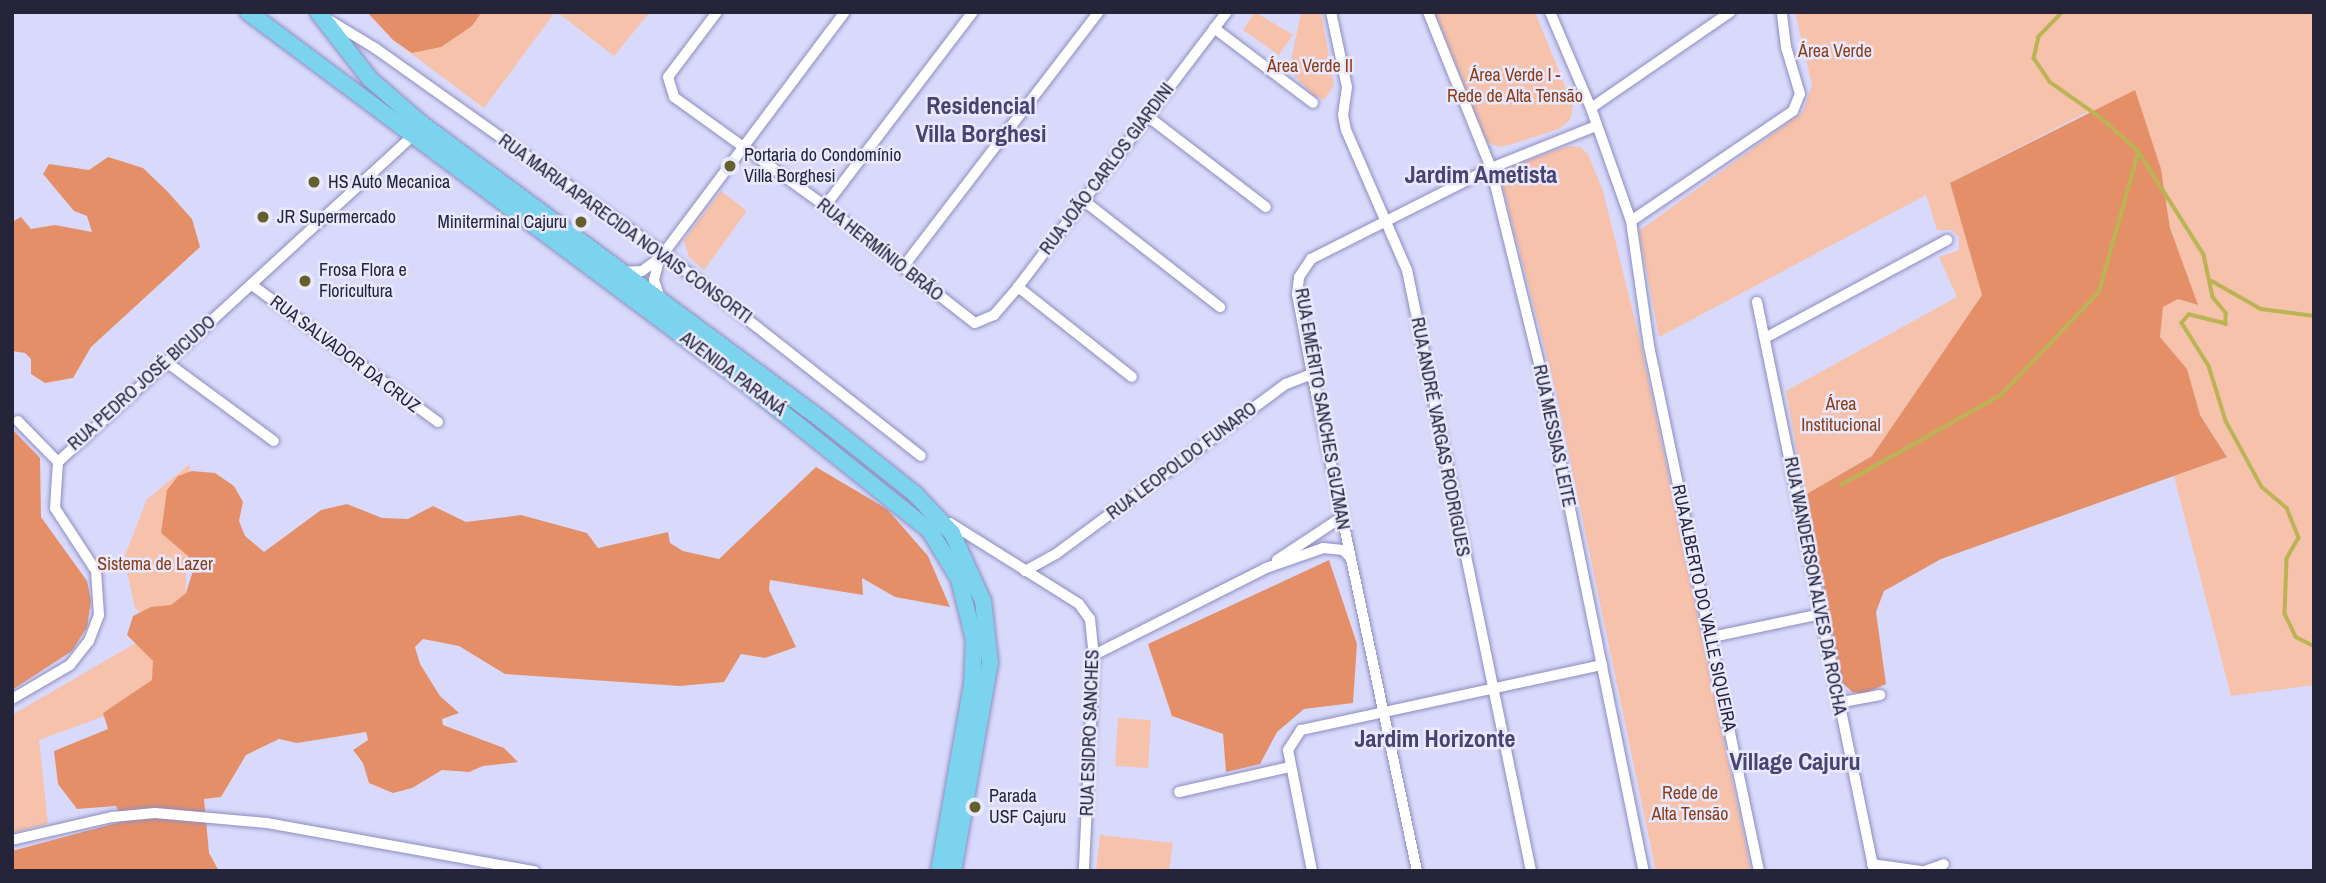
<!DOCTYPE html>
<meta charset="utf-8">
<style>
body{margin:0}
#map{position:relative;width:2326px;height:883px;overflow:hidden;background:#d9dafb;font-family:"Archivo Narrow",sans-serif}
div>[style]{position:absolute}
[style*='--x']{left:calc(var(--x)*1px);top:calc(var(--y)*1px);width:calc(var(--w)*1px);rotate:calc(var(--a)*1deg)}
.green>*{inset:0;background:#f6c2ac}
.forest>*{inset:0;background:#e58f69}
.stream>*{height:3.5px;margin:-1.75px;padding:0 1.75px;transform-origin:1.75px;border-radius:1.75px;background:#bbb354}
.roads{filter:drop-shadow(0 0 2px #8d8dc0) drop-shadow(0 0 2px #8d8dc0)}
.street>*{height:10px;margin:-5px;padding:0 5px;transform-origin:5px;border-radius:5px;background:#fff}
.primary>*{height:16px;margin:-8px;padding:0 8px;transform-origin:8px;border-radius:8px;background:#7cd3ed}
.dots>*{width:19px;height:19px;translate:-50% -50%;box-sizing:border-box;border:4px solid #e8e8ff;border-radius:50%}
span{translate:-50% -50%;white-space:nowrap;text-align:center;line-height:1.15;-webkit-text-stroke:5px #e8e8ff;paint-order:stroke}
.park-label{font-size:18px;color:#8b3d14}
.poi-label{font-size:18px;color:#252439}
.left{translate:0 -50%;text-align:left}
.right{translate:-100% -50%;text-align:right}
.street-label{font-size:18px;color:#252439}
.district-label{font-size:24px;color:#464471;font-weight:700}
.frame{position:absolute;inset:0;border:14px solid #252439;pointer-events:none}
</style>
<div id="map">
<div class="green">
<i style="clip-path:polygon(482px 12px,555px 12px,484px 108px,393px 40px,413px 53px,472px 26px)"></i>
<i style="clip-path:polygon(557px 12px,650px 12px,614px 56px)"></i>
<i style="clip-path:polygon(1255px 12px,1293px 35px,1279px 55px,1243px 30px)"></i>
<i style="clip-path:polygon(1321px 12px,1334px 85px,1324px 100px,1314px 96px,1289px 70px,1301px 13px)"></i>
<i style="clip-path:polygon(1435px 12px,1535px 12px,1573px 106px,1570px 120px,1559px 129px,1509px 145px,1499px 147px,1487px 142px)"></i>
<i style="clip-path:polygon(1795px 12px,2314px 12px,2314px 685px,2231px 696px,2174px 476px,2227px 456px,2200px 415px,2185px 367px,2160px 337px,2162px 307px,2178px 299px,2197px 305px,2170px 228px,2161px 169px,2087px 112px,1950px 183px,1982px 295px,1872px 456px,1805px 495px,1786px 391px,1957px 297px,1939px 257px,1959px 250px,1959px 237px,1952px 230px,1937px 230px,1926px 195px,1659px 337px,1639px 231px,1803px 112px,1812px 85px)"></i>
<i style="clip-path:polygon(1568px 146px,1580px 147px,1588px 154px,1603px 191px,1641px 345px,1751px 871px,1656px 871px,1556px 392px,1502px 184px,1512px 166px)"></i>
<i style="clip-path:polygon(721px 191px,747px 211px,704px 270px,689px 257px,684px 240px)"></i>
<i style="clip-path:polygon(190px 464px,182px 688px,39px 740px,48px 824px,12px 833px,12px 715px,160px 629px,135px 608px,124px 558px,147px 499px)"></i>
<i style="clip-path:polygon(1118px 718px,1151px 720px,1148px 768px,1115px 766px)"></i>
<i style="clip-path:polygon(1100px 835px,1173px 843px,1169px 871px,1096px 871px)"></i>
</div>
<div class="forest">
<i style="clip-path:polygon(367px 12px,482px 12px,472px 26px,441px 47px,412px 53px,393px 40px)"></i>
<i style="clip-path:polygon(2135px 90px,2161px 169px,2170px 228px,2198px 305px,2178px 299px,2163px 307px,2160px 337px,2187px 369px,2200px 415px,2227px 457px,1941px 559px,1884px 591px,1876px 612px,1886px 684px,1863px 694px,1852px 692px,1842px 682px,1805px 495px,1872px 456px,1982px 295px,1950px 183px)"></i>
<i style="clip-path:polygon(108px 157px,143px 168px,167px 191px,192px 219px,200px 247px,91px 347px,73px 378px,45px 383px,31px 374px,31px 359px,25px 353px,12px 351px,12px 222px,21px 217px,31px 229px,55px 225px,92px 232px,87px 216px,74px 211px,43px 174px,49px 164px,89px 170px)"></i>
<i style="clip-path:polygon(12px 429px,40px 458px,41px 517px,87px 581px,91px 601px,87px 627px,72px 651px,12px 690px)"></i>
<i style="clip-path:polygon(816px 467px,887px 509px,928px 556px,950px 607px,895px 597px,862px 578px,863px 595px,770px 580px,769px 590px,796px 647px,765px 658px,741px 654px,724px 682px,680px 686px,505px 674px,459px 646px,423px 639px,415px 647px,420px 664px,440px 696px,459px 713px,442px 719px,443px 725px,504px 748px,518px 762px,483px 766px,469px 772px,442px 770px,412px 788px,393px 793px,369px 783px,363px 763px,353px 750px,368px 740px,366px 732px,297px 743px,279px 739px,246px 755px,221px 797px,204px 799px,209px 853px,219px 871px,12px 871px,12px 851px,124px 821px,116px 806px,77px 809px,58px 784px,54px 751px,108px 729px,103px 713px,152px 680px,153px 661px,127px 635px,133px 616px,151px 607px,171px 605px,186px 593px,192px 574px,188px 556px,161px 533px,167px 490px,178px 476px,192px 471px,215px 473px,234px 486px,243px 502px,239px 521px,245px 536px,264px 552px,321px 510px,347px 504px,382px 518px,408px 519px,433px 506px,466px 522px,521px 515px,587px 533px,598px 548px,668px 532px,670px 543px,683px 551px,719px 559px)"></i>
<i style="clip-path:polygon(1329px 560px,1357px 644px,1353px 703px,1304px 709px,1277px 732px,1260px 764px,1226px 772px,1223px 734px,1172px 716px,1148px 644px)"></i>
</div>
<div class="stream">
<i style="--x:2063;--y:12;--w:35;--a:134"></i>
<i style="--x:2039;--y:37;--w:22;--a:103"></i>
<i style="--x:2034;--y:58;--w:29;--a:56"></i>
<i style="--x:2050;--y:82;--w:66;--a:35.1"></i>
<i style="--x:2104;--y:120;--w:47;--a:42.4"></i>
<i style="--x:2139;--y:152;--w:122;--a:57.7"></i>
<i style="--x:2204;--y:255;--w:43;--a:77.9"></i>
<i style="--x:2213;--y:297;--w:21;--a:51"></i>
<i style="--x:2226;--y:313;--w:11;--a:90"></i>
<i style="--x:2226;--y:324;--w:38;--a:-166"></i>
<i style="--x:2189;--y:315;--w:11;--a:131"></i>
<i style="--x:2182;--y:323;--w:51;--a:57.9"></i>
<i style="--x:2209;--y:366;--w:58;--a:72.8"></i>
<i style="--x:2226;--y:421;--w:75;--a:61.4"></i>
<i style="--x:2262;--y:487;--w:33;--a:40"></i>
<i style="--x:2287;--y:508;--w:32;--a:68"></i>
<i style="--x:2299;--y:538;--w:24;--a:120"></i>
<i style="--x:2287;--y:559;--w:55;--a:92.1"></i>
<i style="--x:2285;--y:614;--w:25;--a:64"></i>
<i style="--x:2296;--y:637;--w:20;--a:27"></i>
<i style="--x:2212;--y:281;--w:56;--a:29.7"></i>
<i style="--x:2261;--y:309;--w:53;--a:7.5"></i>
<i style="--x:1841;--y:485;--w:184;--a:-29.4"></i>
<i style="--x:2001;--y:395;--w:142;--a:-46.4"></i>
<i style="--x:2099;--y:292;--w:144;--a:-74.3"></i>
</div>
<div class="roads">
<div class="street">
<i style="--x:717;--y:12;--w:81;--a:127"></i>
<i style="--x:668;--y:77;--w:21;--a:73"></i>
<i style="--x:674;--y:97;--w:186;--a:35.8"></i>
<i style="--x:825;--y:206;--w:190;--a:38"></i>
<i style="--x:975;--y:323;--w:21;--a:-23"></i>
<i style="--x:994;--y:315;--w:37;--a:-49"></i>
<i style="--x:1018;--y:287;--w:345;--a:-52.8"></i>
<i style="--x:1331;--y:12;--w:77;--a:78"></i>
<i style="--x:1347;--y:87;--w:28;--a:98"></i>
<i style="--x:1343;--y:115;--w:15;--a:79"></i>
<i style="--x:1346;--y:130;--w:153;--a:66.5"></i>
<i style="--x:1407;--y:270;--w:614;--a:78.34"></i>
<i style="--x:1428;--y:12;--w:168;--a:68"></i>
<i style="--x:1491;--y:168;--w:235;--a:76.2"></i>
<i style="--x:1547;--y:396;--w:485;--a:78.5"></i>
<i style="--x:1550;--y:12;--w:104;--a:66.9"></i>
<i style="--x:1591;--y:108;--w:120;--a:70.5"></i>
<i style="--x:1631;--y:221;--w:126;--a:81.8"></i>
<i style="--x:1649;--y:346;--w:536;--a:78.17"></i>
<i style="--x:329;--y:20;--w:54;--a:31.3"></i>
<i style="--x:375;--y:48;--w:354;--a:35.4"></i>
<i style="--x:663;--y:253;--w:328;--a:38.2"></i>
<i style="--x:1214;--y:28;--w:124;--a:37.1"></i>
<i style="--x:1591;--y:108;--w:169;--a:-34.6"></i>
<i style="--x:1146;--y:115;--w:151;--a:37.5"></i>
<i style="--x:1083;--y:200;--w:174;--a:38"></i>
<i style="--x:825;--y:206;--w:244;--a:-52.7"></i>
<i style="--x:1631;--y:221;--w:196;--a:-34.2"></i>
<i style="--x:1793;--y:111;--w:18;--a:-68"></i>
<i style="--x:1800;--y:94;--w:49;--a:-106.6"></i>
<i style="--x:1786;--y:47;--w:35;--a:-97"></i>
<i style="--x:659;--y:260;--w:21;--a:104"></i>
<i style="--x:654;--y:280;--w:20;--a:72"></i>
<i style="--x:903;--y:267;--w:322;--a:-52.5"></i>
<i style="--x:621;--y:272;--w:21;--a:-3"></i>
<i style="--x:642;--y:271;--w:22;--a:-36"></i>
<i style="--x:660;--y:258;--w:308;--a:-53.1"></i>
<i style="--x:252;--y:285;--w:231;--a:36.4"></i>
<i style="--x:1018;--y:287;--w:145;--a:38.3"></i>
<i style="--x:1757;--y:302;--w:581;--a:78.38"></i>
<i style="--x:1765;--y:338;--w:207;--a:-28.3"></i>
<i style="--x:165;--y:361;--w:135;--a:36.3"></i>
<i style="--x:18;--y:421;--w:57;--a:45.7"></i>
<i style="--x:950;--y:523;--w:152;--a:32.1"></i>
<i style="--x:1079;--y:604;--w:19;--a:54"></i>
<i style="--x:1090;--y:619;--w:36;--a:84"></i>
<i style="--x:1094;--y:655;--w:216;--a:92.7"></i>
<i style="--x:1277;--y:560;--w:78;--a:-33.5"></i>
<i style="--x:1025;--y:571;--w:35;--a:-29"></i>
<i style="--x:1056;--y:554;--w:286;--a:-36.5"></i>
<i style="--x:1286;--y:384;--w:28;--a:-21"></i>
<i style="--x:1712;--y:637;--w:111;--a:-11.9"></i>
<i style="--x:1094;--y:655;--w:193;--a:-26.8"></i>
<i style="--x:1266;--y:568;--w:60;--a:-19.3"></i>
<i style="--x:1323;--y:548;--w:20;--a:6"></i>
<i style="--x:1343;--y:550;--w:8;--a:45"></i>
<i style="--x:12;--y:699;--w:67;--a:-30.4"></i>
<i style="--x:70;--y:665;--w:31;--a:-52"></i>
<i style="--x:89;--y:641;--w:28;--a:-69"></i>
<i style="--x:99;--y:615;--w:44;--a:-93.9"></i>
<i style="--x:96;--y:571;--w:75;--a:-123.1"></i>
<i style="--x:55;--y:508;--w:46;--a:-86.3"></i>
<i style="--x:58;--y:462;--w:481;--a:-42.6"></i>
<i style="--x:1837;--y:703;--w:44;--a:-10.5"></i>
<i style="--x:1179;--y:792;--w:114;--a:-12.7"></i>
<i style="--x:12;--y:840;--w:103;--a:-13"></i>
<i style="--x:112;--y:817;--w:43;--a:-5.3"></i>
<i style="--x:155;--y:813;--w:112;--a:5.1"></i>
<i style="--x:267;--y:823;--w:272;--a:10.2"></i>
<i style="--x:1872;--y:864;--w:49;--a:8.1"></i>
<i style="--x:1312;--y:871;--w:123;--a:-101.2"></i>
<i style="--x:1288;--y:750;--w:24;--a:-57"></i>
<i style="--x:1301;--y:730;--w:308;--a:-12.2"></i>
<i style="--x:1417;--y:871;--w:508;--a:-101.93"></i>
<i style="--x:1312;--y:374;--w:81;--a:-100.6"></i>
<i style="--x:1297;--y:294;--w:17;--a:-83"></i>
<i style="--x:1299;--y:277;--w:22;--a:-56"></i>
<i style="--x:1311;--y:259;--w:202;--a:-26.8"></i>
<i style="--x:1491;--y:168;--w:113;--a:-21.8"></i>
<i style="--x:1925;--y:871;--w:20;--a:-20"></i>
</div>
<div class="primary">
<i style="--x:248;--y:12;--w:617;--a:36.7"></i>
<i style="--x:743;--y:381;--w:240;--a:38.7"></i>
<i style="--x:930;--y:531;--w:56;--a:58.9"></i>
<i style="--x:959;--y:579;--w:63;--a:76.2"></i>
<i style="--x:974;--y:640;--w:44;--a:92.6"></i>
<i style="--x:972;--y:684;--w:190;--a:100"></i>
<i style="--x:318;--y:12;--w:85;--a:52.2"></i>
<i style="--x:370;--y:79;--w:69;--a:40.9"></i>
<i style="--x:422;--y:124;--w:498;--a:36.5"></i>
<i style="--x:822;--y:420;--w:119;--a:38.5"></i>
<i style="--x:915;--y:494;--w:54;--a:46.5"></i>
<i style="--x:952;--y:533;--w:75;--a:65.5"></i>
<i style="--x:983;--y:601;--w:61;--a:83.5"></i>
<i style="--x:990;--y:662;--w:212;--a:100"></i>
</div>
</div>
<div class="dots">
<i style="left:730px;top:166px;background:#64602c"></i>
<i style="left:314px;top:182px;background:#64602c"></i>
<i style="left:263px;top:217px;background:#64602c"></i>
<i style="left:581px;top:222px;background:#64602c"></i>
<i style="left:305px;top:281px;background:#64602c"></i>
<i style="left:975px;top:807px;background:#64602c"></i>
</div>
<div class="park-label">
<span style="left:1835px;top:51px">Área Verde</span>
<span style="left:1310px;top:66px">Área Verde II</span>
<span style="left:1515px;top:86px">Área Verde I -<br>Rede de Alta Tensão</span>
<span style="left:1841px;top:415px">Área<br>Institucional</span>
<span style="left:155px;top:564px">Sistema de Lazer</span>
<span style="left:1690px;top:804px">Rede de<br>Alta Tensão</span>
</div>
<div class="poi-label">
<span class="left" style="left:744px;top:166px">Portaria do Condomínio<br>Villa Borghesi</span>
<span class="left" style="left:328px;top:182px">HS Auto Mecanica</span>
<span class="left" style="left:277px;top:217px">JR Supermercado</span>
<span class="right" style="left:567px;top:222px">Miniterminal Cajuru</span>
<span class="left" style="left:319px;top:281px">Frosa Flora e<br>Floricultura</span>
<span class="left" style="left:989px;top:807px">Parada<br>USF Cajuru</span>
</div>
<div class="street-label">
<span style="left:1107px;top:169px;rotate:-53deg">RUA JOÃO CARLOS GIARDINI</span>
<span style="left:625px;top:229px;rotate:36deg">RUA MARIA APARECIDA NOVAIS CONSORTI</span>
<span style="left:880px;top:250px;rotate:38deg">RUA HERMÍNIO BRÃO</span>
<span style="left:345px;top:354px;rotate:37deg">RUA SALVADOR DA CRUZ</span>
<span style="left:733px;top:374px;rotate:37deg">AVENIDA PARANÁ</span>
<span style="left:142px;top:383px;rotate:-42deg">RUA PEDRO JOSÉ BICUDO</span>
<span style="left:1322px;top:409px;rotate:80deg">RUA EMÉRITO SANCHES GUZMAN</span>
<span style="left:1554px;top:436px;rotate:78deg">RUA MESSIAS LEITE</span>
<span style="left:1440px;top:437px;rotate:79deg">RUA ANDRÉ VARGAS RODRIGUES</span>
<span style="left:1182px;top:461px;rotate:-37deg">RUA LEOPOLDO FUNARO</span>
<span style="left:1815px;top:586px;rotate:79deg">RUA WANDERSON ALVES DA ROCHA</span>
<span style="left:1704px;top:608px;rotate:78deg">RUA ALBERTO DO VALLE SIQUEIRA</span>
<span style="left:1090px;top:733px;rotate:-88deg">RUA ESIDRO SANCHES</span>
</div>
<div class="district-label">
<span style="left:981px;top:120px">Residencial<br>Villa Borghesi</span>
<span style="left:1481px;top:175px">Jardim Ametista</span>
<span style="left:1435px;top:739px">Jardim Horizonte</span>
<span style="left:1795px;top:762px">Village Cajuru</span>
</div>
<div class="frame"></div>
</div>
